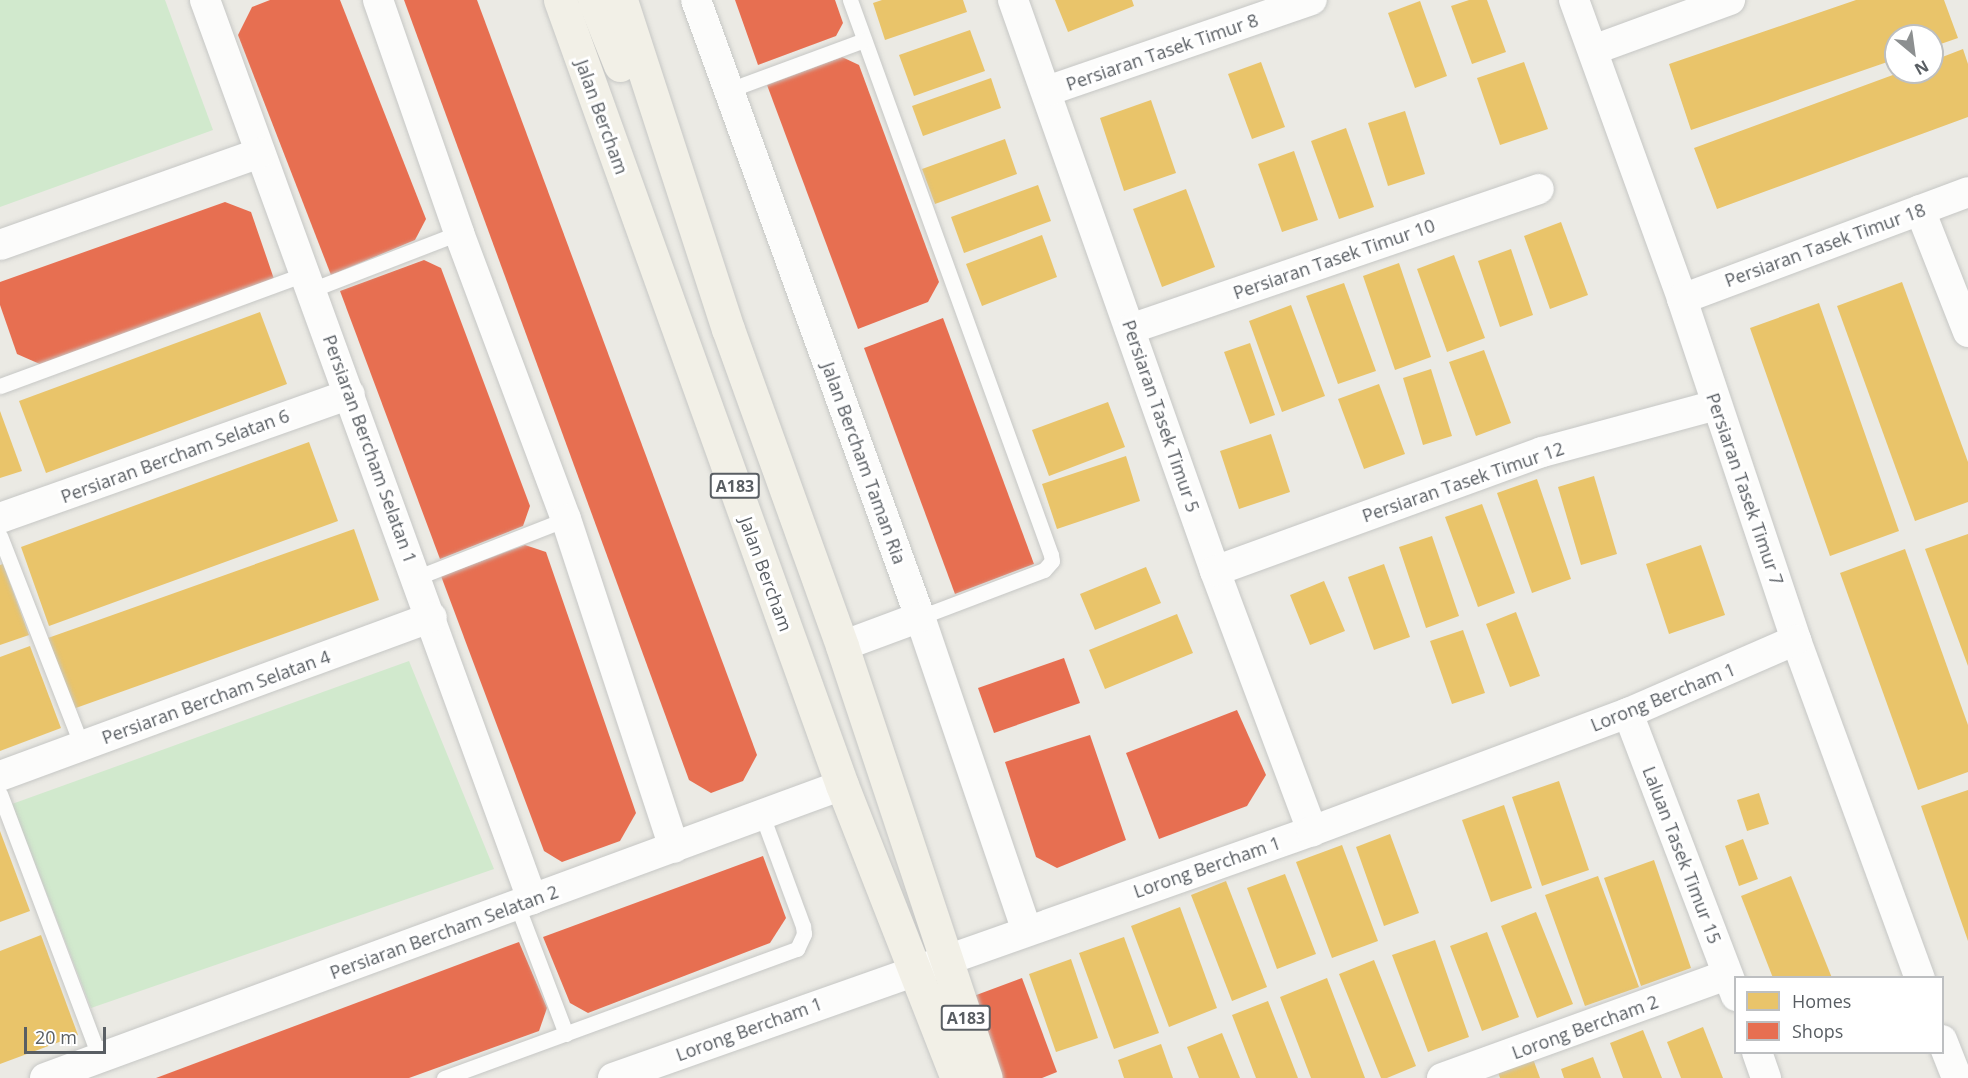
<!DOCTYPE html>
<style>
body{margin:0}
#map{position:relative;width:1968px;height:1078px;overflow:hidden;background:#ebeae4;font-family:"Open Sans",sans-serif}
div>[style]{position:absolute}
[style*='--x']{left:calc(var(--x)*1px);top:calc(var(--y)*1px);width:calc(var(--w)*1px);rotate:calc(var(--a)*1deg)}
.green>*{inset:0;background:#d1e9cd}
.homes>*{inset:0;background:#e9c46a}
.shops>*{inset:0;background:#e76f51}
.roads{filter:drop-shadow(0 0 2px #c6c7c5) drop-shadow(0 0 2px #c6c7c5)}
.lane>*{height:15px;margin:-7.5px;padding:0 7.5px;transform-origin:7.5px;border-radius:7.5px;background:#fcfcfb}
.street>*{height:30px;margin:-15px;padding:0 15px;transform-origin:15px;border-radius:15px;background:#fcfcfb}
.primary>*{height:33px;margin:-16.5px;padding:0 16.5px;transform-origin:16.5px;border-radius:16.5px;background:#f2f0e7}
span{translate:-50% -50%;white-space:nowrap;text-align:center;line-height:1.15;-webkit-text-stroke:6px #fff;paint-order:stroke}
.shield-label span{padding:2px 4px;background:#fff;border:2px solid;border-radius:4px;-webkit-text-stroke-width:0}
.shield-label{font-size:16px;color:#595e63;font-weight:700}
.street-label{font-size:18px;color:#595e63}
.legend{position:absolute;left:1734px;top:976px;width:210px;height:78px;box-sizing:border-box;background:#fff;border:2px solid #bdbfc1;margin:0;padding:8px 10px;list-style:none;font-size:18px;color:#595e63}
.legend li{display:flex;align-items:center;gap:12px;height:30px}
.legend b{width:30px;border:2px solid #bdbfc1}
.north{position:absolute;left:1884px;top:24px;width:60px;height:60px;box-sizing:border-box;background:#fff;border:2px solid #bdbfc1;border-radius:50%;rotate:151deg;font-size:16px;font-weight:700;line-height:24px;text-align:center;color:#595e63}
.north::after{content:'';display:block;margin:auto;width:21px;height:27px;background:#8c8f90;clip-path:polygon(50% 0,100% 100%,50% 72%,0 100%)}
.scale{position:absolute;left:24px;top:1027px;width:82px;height:27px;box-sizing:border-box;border:3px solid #595e63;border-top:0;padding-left:8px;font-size:18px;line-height:21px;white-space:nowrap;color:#595e63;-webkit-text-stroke:4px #fff;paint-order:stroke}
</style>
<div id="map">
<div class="green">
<i style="clip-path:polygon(0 0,165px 0,213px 130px,0 207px)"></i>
<i style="clip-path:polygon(409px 661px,494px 869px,91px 1008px,12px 804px)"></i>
</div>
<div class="homes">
<i style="clip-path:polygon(882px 0,963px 0,967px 12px,885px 40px,873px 3px)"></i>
<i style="clip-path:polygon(1055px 0,1132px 0,1134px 6px,1068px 32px)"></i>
<i style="clip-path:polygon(1469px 0,1487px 0,1506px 52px,1472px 64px,1451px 6px)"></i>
<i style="clip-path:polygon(1856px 0,1944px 0,1958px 38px,1932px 47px,1932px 36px,1896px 36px,1896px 59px,1691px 130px,1669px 64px)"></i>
<i style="clip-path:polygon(1420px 1px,1447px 76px,1415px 88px,1388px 13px)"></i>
<i style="clip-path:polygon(970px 30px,985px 71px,914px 96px,899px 55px)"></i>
<i style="clip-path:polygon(1963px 49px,1968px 64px,1968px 117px,1717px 209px,1694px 148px,1901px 72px,1932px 72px,1932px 61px)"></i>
<i style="clip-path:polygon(1261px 62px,1285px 127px,1252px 139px,1228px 74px)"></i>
<i style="clip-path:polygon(1524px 62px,1548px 129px,1500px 145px,1477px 78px)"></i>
<i style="clip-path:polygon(991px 78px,1001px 108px,923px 136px,912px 106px)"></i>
<i style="clip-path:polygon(1151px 100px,1176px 173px,1124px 191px,1100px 118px)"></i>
<i style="clip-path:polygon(1405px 111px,1425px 174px,1388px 186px,1368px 123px)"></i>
<i style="clip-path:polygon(1346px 128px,1374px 207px,1339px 219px,1311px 141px)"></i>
<i style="clip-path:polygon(1005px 139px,1017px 174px,935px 204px,922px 169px)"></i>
<i style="clip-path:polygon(1294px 151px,1318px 220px,1282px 232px,1258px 164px)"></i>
<i style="clip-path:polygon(1038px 185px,1051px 221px,964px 253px,951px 217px)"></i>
<i style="clip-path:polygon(1186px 189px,1215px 267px,1162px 287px,1133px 209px)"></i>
<i style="clip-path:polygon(1561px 222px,1588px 295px,1550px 309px,1524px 236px)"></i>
<i style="clip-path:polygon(1042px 235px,1057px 277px,982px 306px,966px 264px)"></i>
<i style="clip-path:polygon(1511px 249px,1533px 315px,1500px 327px,1478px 261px)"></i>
<i style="clip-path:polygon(1454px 255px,1485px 338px,1447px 352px,1417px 269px)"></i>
<i style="clip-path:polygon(1399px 263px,1431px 357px,1395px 370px,1363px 276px)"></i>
<i style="clip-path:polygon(1902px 282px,1968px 462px,1968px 502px,1915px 521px,1837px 306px)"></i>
<i style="clip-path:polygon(1344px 283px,1376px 371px,1338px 384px,1306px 296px)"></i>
<i style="clip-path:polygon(1819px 303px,1899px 531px,1830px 556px,1750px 328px)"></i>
<i style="clip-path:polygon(1291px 305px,1325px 396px,1282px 412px,1249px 321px)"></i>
<i style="clip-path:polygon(260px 312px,287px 384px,46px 473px,19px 401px)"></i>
<i style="clip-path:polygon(1250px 343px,1275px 415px,1250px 424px,1224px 352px)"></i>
<i style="clip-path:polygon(1484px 350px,1511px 423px,1476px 436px,1449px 362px)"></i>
<i style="clip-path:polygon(1431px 369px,1452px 436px,1423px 445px,1403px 378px)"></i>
<i style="clip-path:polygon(1379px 384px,1405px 454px,1364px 469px,1338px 399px)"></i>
<i style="clip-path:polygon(1108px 402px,1125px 447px,1049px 476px,1032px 430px)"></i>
<i style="clip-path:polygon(0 411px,22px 471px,0 478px)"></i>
<i style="clip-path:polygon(1271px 434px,1290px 492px,1239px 509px,1220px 451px)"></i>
<i style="clip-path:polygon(309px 442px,338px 521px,49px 626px,21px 547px)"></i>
<i style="clip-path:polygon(1126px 456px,1140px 501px,1057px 529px,1042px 484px)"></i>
<i style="clip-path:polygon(1594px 476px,1617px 554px,1581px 565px,1558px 487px)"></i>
<i style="clip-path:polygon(1537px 479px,1571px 579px,1532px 593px,1497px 493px)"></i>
<i style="clip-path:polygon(1482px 504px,1515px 593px,1478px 607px,1445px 517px)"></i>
<i style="clip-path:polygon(354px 529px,379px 600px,73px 709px,48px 638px)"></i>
<i style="clip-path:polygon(1968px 534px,1968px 666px,1925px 549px)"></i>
<i style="clip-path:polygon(1432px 536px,1459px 616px,1426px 628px,1399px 547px)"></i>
<i style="clip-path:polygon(1701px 545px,1725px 615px,1669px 634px,1646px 564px)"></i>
<i style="clip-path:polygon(1905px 549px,1968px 725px,1968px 772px,1918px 790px,1840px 573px)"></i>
<i style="clip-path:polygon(3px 564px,29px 635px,0 645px,0 565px)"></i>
<i style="clip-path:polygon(1384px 564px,1410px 637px,1374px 650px,1348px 577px)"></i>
<i style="clip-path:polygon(1146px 567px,1161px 603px,1095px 630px,1080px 594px)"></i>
<i style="clip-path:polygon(1324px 581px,1345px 631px,1310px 645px,1290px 595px)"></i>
<i style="clip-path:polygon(1516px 612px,1540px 676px,1510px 687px,1486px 624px)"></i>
<i style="clip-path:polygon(1177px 614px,1193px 653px,1105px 689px,1089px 650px)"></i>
<i style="clip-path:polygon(1463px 630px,1485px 693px,1452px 704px,1430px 641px)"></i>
<i style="clip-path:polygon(30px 646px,61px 728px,0 751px,0 657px)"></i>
<i style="clip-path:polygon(1559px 781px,1589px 870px,1542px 886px,1512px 797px)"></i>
<i style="clip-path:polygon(1968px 790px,1968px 941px,1921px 806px)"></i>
<i style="clip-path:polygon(1759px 793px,1769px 824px,1747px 831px,1737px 800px)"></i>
<i style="clip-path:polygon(1504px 805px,1532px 888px,1491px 902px,1462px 820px)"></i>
<i style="clip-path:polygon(0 831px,30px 911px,0 922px)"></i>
<i style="clip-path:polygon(1390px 834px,1419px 913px,1384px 926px,1356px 847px)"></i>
<i style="clip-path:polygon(1743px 839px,1758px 879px,1739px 886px,1725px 846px)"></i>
<i style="clip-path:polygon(1342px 845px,1378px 941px,1332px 958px,1296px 862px)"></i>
<i style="clip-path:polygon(1654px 860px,1691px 968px,1641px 986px,1604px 878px)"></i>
<i style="clip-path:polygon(1285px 874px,1316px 954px,1277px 969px,1247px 888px)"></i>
<i style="clip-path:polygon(1598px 876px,1639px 987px,1585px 1006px,1545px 895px)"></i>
<i style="clip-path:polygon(1791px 876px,1832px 978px,1773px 978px,1741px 896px)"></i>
<i style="clip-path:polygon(1226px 881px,1267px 987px,1232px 1001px,1191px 895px)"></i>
<i style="clip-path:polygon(1180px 907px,1217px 1008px,1169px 1027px,1131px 926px)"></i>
<i style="clip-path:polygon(1536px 912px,1573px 1004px,1537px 1018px,1501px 926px)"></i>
<i style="clip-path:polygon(1487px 932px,1519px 1017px,1482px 1031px,1450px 946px)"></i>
<i style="clip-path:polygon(41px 935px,78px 1035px,0 1064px,0 951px)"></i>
<i style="clip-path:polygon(1124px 937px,1159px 1033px,1114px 1049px,1079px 953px)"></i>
<i style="clip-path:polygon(1435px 940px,1469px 1037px,1428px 1052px,1392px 955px)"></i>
<i style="clip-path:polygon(1071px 959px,1098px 1038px,1056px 1052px,1029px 974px)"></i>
<i style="clip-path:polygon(1374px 960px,1416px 1066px,1387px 1078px,1381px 1078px,1339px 974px)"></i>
<i style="clip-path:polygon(1327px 978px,1365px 1078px,1311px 1078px,1280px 997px)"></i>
<i style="clip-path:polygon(1268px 1001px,1298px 1078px,1256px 1078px,1232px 1015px)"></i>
<i style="clip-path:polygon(1703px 1027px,1723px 1078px,1681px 1078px,1667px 1042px)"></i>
<i style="clip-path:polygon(1643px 1030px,1662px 1078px,1623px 1078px,1610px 1043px)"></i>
<i style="clip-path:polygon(1222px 1033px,1240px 1078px,1199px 1078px,1187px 1047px)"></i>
<i style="clip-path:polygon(1161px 1044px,1173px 1078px,1124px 1078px,1118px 1060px)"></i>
<i style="clip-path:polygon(1532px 1056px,1540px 1078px,1500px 1078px,1497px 1069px)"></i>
<i style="clip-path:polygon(1593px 1057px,1601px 1078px,1564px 1078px,1561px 1069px)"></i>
</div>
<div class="shops">
<i style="clip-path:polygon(270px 0,340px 0,426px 219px,415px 240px,331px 275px,238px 35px,252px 7px)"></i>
<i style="clip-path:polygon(404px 0,477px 0,757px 755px,743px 781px,711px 793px,689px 780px)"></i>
<i style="clip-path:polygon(735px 0,835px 0,843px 23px,836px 36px,758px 65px)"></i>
<i style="clip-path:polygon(842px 57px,859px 65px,939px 282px,928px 302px,858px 329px,767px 85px)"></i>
<i style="clip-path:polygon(225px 202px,251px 212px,274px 279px,42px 365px,17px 354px,0 305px,0 282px)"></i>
<i style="clip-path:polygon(424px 260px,441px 268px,530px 506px,523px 526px,440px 559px,340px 291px)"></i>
<i style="clip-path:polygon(943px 318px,1034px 564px,955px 594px,864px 348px)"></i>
<i style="clip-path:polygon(525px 545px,546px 552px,636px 813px,620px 841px,562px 862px,544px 851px,441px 576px)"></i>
<i style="clip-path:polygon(1064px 658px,1080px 703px,994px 733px,978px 688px)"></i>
<i style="clip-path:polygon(1237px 710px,1266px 775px,1247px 806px,1159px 839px,1126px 753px)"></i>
<i style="clip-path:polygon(1090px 735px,1126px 840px,1057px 868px,1036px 857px,1005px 762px)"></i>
<i style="clip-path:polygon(763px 856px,786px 918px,770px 943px,588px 1013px,570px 1003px,543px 937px)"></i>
<i style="clip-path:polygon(519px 942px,547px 1008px,539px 1031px,409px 1078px,156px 1078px)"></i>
<i style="clip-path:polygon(1022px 978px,1057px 1072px,1042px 1078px,1001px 1078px,971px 997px)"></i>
</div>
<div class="roads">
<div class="lane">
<i style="--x:850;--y:0;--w:590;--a:70.09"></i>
<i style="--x:1051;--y:555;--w:6;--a:81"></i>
<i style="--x:1052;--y:561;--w:12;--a:132"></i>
<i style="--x:1044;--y:570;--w:133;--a:159.2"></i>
<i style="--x:729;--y:90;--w:144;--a:-20.3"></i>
<i style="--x:311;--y:290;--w:159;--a:-21.1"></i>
<i style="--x:0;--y:386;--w:325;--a:-20.2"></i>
<i style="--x:0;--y:536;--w:225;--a:68.7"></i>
<i style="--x:418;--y:577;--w:159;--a:-21.4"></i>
<i style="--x:0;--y:794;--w:283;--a:69.3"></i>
<i style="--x:517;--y:905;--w:138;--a:69.2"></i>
<i style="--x:444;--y:1078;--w:376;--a:-20.1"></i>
<i style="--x:797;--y:949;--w:17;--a:-65"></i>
<i style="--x:804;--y:934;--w:8;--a:-97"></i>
<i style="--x:803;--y:926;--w:118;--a:-110.3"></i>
</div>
<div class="street">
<i style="--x:205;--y:0;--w:957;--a:70.01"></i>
<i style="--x:378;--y:0;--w:247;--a:70.8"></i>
<i style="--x:459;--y:233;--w:305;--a:69.5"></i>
<i style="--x:566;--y:519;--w:346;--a:71.8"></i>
<i style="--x:696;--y:0;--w:656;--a:70.05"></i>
<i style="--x:920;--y:617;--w:330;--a:71.2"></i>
<i style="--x:1013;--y:0;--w:606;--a:70.52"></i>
<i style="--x:1215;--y:571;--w:278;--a:69.5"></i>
<i style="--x:1574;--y:0;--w:318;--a:70.1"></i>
<i style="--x:1682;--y:299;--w:360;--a:71.5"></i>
<i style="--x:1796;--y:640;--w:360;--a:69.9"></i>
<i style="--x:1593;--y:50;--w:146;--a:-20.1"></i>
<i style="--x:1047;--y:91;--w:280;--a:-19"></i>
<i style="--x:1920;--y:210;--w:131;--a:68.5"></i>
<i style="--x:0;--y:245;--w:276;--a:-19.5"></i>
<i style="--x:1682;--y:299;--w:305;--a:-20.5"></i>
<i style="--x:1130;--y:329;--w:432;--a:-18.9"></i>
<i style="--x:0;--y:518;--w:371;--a:-19.5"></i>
<i style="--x:1215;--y:571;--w:348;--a:-20"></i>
<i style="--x:1542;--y:452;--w:180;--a:-15.1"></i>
<i style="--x:842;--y:646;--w:83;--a:-20.4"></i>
<i style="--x:1628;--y:713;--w:303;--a:69.1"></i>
<i style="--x:0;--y:776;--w:460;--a:-20.2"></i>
<i style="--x:1942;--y:1040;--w:41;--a:68.5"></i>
<i style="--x:1757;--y:1052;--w:28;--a:71"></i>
<i style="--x:45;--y:1078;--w:849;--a:-20.18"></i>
<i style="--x:613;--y:1078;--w:741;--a:-19.46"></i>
<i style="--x:1312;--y:831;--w:337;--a:-20.5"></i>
<i style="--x:1628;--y:713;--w:183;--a:-23.5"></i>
<i style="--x:1442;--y:1078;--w:303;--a:-19.9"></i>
</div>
<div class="primary">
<i style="--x:560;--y:0;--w:834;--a:70.24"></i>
<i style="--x:842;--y:785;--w:315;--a:68.6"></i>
<i style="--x:594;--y:0;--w:70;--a:68.2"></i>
<i style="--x:621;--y:0;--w:346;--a:72"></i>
<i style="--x:728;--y:329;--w:337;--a:70.2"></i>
<i style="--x:842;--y:646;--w:455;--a:71.6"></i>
</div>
</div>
<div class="shield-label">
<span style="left:735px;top:486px">A183</span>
<span style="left:966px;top:1018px">A183</span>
</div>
<div class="street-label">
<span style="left:1162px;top:52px;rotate:-19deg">Persiaran Tasek Timur 8</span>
<span style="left:602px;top:117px;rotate:70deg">Jalan Bercham</span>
<span style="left:1825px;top:245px;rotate:-20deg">Persiaran Tasek Timur 18</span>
<span style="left:1334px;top:259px;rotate:-19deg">Persiaran Tasek Timur 10</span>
<span style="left:1161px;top:416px;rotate:71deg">Persiaran Tasek Timur 5</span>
<span style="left:370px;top:449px;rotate:70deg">Persiaran Bercham Selatan 1</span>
<span style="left:175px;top:456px;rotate:-20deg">Persiaran Bercham Selatan 6</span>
<span style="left:864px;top:463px;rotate:70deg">Jalan Bercham Taman Ria</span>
<span style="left:1463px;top:482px;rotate:-19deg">Persiaran Tasek Timur 12</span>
<span style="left:1745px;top:489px;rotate:71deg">Persiaran Tasek Timur 7</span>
<span style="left:766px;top:574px;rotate:70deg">Jalan Bercham</span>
<span style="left:216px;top:697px;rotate:-20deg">Persiaran Bercham Selatan 4</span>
<span style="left:1663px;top:697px;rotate:-22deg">Lorong Bercham 1</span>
<span style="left:1682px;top:855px;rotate:69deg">Laluan Tasek Timur 15</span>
<span style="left:1207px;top:867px;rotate:-19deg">Lorong Bercham 1</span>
<span style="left:444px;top:932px;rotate:-20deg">Persiaran Bercham Selatan 2</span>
<span style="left:1585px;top:1027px;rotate:-20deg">Lorong Bercham 2</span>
<span style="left:749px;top:1029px;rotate:-20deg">Lorong Bercham 1</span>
</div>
<ul class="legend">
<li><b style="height:16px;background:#e9c46a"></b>Homes</li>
<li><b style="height:16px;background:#e76f51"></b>Shops</li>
</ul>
<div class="north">N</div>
<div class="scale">20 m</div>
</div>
